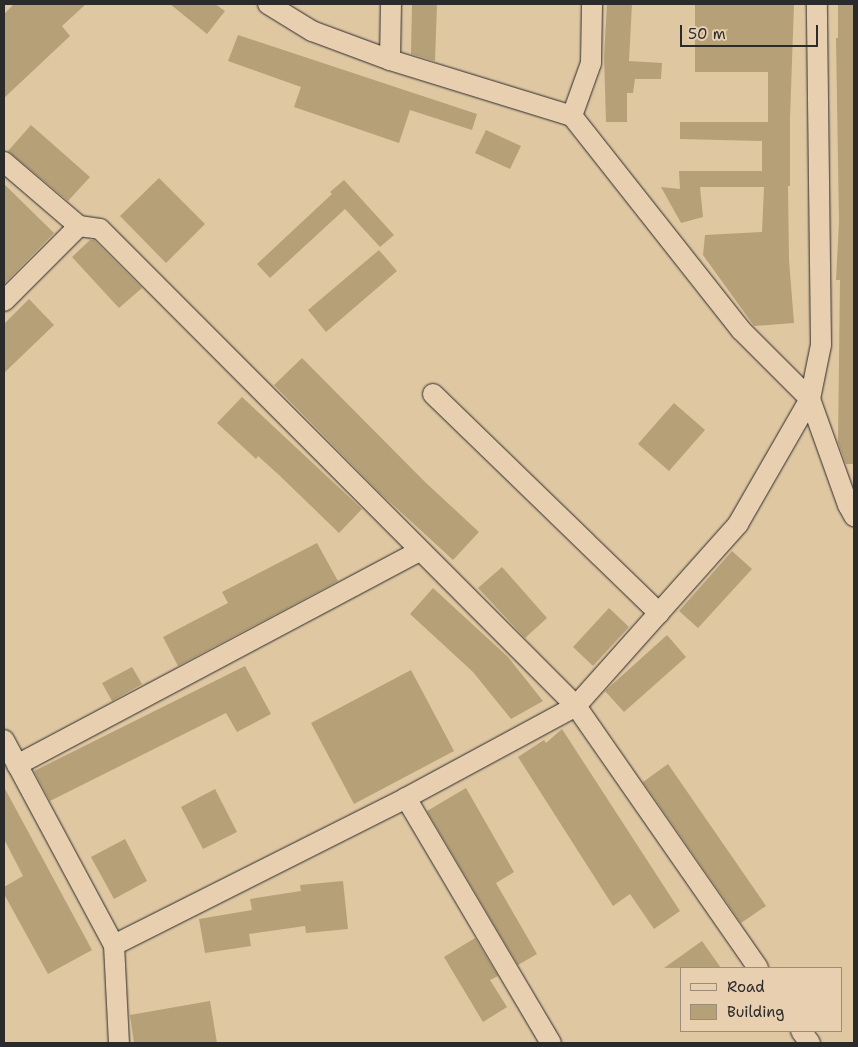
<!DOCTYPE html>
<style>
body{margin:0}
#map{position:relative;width:858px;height:1047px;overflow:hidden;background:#dfc7a2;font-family:"Shantell Sans",sans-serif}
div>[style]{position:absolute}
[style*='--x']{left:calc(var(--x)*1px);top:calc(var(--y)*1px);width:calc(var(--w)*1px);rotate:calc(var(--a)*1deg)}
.building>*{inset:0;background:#b6a077}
.roads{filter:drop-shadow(0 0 1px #2b2b2b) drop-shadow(0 0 1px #2b2b2b)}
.street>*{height:20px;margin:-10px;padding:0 10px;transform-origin:10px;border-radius:10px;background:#e7cfaf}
span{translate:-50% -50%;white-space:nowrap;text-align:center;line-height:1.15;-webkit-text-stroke:5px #e7cfaf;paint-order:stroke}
.frame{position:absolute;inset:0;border:5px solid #2b2b2b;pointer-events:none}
.legend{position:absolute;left:680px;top:967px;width:162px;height:65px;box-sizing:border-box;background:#e7cfaf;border:1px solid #9c8d7a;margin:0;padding:6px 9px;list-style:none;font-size:15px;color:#2b2b2b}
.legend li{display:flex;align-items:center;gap:10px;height:25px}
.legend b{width:25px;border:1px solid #9c8d7a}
.scale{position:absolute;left:680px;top:25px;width:138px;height:22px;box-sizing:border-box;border:2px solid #2b2b2b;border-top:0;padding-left:6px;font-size:15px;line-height:18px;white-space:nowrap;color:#2b2b2b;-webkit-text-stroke:4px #e7cfaf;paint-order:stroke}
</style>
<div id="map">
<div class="building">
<i style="clip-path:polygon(14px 4px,86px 4px,62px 26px,70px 36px,4px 98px,4px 14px)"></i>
<i style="clip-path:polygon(170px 4px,215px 4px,225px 11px,207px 34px)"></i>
<i style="clip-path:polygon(412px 4px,437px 4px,435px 61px,411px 54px)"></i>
<i style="clip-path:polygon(607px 4px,632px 4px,629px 61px,662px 63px,661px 79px,635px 79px,633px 93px,627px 93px,627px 122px,606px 122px,604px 57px)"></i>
<i style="clip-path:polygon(695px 4px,794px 4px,790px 118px,790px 186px,788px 186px,789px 260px,794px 323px,754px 326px,703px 255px,705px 235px,762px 232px,764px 187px,700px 187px,703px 217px,681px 223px,661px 187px,680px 189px,679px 171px,762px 171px,762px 141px,680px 139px,680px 122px,768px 122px,768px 72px,695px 72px)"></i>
<i style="clip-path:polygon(838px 4px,854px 4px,854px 464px,846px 464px,838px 442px,840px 280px,836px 280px,839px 222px,836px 38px,838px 38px)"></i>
<i style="clip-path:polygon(238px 35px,477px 114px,472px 130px,410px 110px,399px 143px,294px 107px,301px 87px,228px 61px)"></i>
<i style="clip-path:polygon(31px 125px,90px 177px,68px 201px,8px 151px)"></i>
<i style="clip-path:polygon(486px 130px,521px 146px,510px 169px,475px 153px)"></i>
<i style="clip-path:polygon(159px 178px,205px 224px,166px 263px,120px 216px)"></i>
<i style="clip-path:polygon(344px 180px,394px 235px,380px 247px,345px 209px,270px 278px,257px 264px,332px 194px,330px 192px)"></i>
<i style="clip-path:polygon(4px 184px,54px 233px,4px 284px)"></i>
<i style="clip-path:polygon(90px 240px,94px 240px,142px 288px,119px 308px,72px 257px)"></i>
<i style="clip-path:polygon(379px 250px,397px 271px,326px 332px,308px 310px)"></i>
<i style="clip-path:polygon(29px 299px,54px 325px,4px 373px,4px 324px)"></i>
<i style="clip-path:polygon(302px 358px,425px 482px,479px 532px,453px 560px,379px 492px,274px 385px)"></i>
<i style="clip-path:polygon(242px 397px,362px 509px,339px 533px,279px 475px,258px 456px,256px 459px,217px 423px)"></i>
<i style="clip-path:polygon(674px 403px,705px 430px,669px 471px,638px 444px)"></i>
<i style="clip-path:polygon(317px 543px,338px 581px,178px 666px,163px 637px,228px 603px,222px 592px)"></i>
<i style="clip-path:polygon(732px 551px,752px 569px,698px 628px,679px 611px)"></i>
<i style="clip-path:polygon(502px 567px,547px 618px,525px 638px,478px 588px)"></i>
<i style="clip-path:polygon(433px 588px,508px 657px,543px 701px,511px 719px,473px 672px,410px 614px)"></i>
<i style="clip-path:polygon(609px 608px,629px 627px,593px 666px,573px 647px)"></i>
<i style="clip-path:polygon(667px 635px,686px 657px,624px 712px,605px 691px)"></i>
<i style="clip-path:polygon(245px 666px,271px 714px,237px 732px,226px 713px,50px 801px,34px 771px)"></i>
<i style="clip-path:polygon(132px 667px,142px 684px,112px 701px,102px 683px)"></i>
<i style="clip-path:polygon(411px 670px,454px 751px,354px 804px,311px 723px)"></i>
<i style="clip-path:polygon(562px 729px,680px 911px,654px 929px,630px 894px,613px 906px,518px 757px,544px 740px,546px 743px)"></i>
<i style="clip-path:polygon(668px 764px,766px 906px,741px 923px,643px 782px)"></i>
<i style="clip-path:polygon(4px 787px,92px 950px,48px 974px,4px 894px,4px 887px,23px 876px,4px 839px)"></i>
<i style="clip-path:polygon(466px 788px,514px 872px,496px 883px,537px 954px,518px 965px,427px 811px)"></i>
<i style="clip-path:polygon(215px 789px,237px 832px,203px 849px,181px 807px)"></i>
<i style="clip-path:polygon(125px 839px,147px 881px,114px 899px,91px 857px)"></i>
<i style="clip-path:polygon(343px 881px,348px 929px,306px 933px,305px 926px,249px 934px,251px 946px,205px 953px,199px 919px,252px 910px,250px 899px,301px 891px,300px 885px)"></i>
<i style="clip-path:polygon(475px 938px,498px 976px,490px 980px,507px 1007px,483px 1022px,444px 957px)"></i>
<i style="clip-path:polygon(702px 941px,721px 968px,664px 968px)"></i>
<i style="clip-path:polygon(210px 1001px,217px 1043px,134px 1043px,130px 1015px)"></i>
</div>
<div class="roads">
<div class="street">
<i style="--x:268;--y:4;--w:52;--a:31.5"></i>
<i style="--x:312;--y:31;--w:83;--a:20.4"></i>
<i style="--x:390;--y:60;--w:190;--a:17.1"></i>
<i style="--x:572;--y:116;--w:273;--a:51.7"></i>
<i style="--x:741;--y:330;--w:98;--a:45"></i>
<i style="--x:810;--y:399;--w:113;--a:70.3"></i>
<i style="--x:848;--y:505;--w:13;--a:61"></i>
<i style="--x:390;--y:60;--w:56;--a:-89"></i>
<i style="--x:572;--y:116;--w:56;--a:-70.3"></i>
<i style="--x:591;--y:63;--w:59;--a:-89"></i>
<i style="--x:4;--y:162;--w:99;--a:40.5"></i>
<i style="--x:79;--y:226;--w:21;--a:8"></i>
<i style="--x:100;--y:229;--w:674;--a:45.06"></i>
<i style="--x:576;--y:706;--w:319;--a:55.2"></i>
<i style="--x:4;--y:301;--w:106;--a:-45"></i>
<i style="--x:433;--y:394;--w:315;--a:44.1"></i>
<i style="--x:4;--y:740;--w:233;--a:61.8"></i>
<i style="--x:114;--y:945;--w:98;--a:87.1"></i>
<i style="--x:17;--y:765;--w:456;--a:-28"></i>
<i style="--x:406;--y:798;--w:285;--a:59.4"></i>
<i style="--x:114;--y:945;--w:327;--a:-26.7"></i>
<i style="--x:406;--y:798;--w:193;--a:-28.4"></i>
<i style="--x:576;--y:706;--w:244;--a:-48.3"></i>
<i style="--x:738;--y:524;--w:144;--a:-60.1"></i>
<i style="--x:810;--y:399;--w:55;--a:-78.5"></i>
<i style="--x:821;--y:345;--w:341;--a:-90.7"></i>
<i style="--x:801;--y:1031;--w:15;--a:53"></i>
</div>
</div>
<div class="frame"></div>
<ul class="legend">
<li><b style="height:6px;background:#e7cfaf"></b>Road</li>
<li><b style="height:14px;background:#b6a077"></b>Building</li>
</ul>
<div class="scale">50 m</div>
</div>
